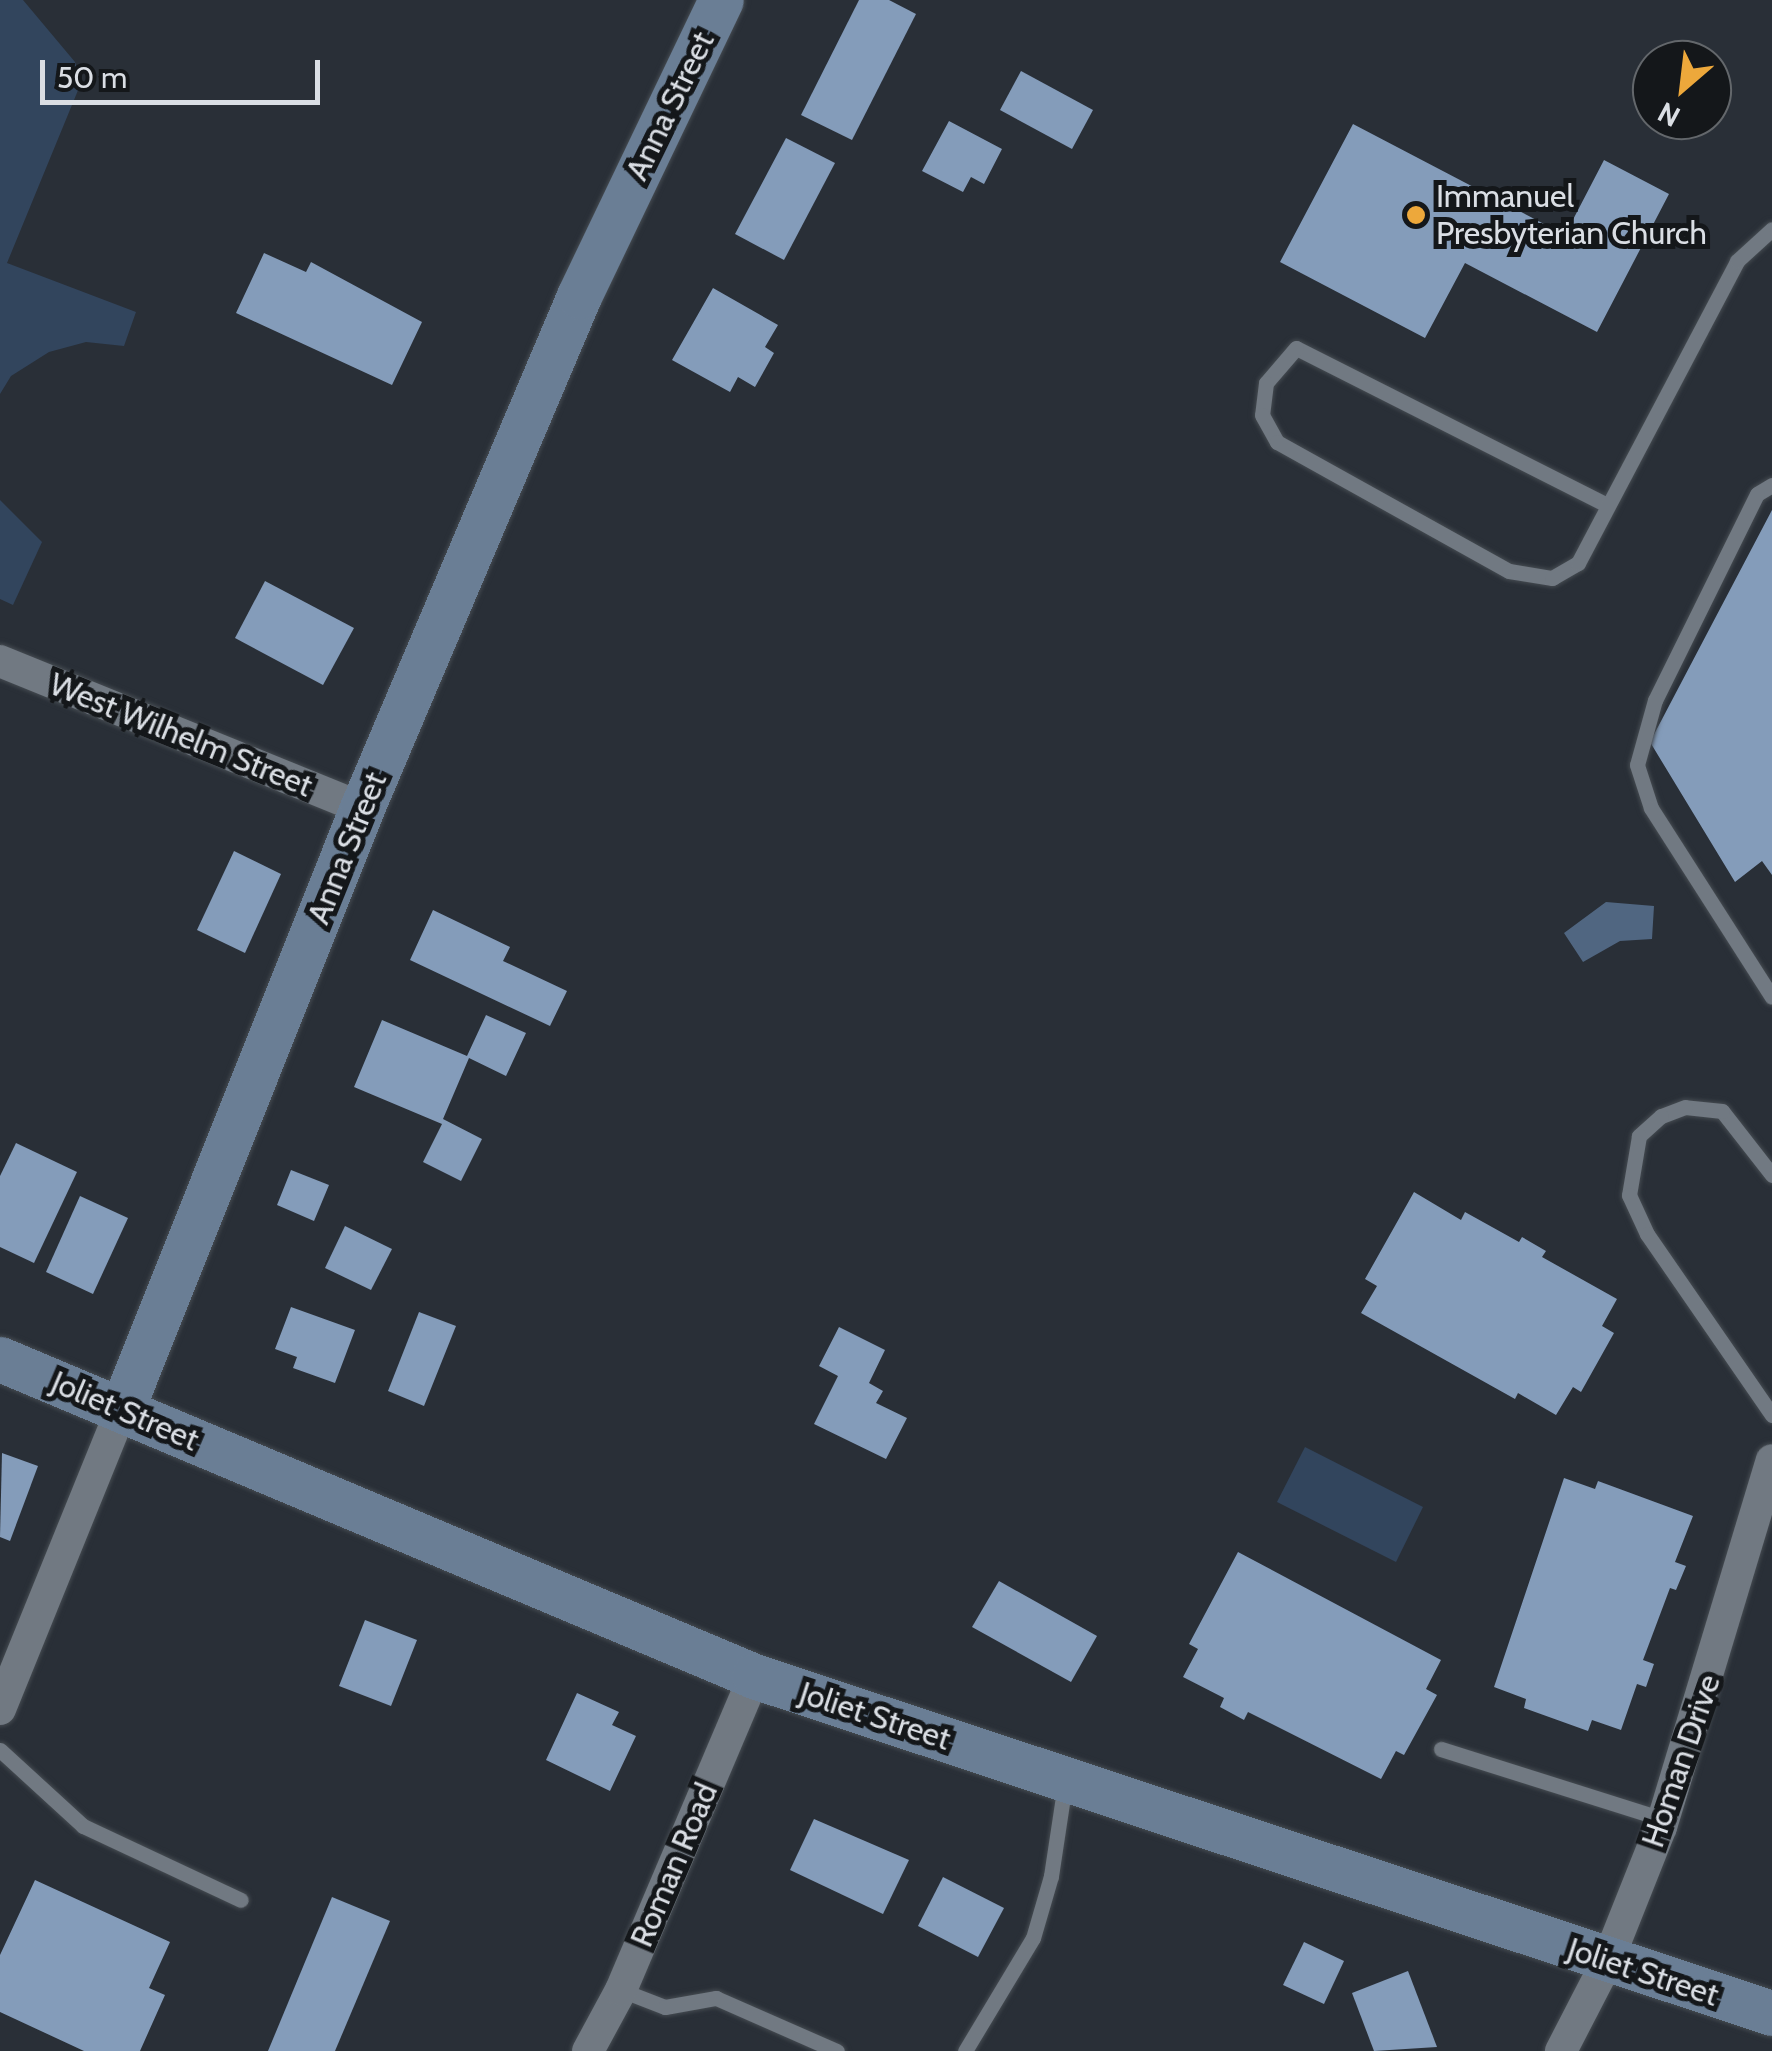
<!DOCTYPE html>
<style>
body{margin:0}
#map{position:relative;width:1772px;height:2051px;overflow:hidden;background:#292f37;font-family:Cabin,sans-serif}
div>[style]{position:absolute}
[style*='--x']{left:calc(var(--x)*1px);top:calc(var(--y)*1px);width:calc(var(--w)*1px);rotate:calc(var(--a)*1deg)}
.green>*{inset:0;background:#32455d}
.water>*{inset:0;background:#506681}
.building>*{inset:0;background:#849cba}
.roads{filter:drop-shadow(0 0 2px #454b51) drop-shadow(0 0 2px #454b51)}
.lane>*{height:15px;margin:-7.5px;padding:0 7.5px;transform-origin:7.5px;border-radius:7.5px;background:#717982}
.street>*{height:32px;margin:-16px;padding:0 16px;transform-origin:16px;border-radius:16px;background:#717982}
.secondary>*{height:45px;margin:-22.5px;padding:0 22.5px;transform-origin:22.5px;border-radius:22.5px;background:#6a7e95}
.dots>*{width:28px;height:28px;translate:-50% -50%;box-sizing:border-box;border:5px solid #14171a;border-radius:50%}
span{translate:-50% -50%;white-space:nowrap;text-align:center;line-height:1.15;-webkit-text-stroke:10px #14171a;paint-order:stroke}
.street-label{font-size:32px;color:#dadee4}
.poi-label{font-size:32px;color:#dadee4}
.left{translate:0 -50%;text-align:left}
.north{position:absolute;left:1632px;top:40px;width:100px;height:100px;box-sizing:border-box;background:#14171a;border:2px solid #63676b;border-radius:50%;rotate:208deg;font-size:28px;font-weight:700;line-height:40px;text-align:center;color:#dadee4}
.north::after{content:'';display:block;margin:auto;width:35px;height:45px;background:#eda83b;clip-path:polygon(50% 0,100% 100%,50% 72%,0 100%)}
.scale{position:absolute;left:40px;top:60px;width:280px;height:45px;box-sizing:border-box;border:5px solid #dadee4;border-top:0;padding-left:12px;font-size:30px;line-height:35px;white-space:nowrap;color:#dadee4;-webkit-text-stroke:8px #14171a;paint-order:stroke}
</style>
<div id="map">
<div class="green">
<i style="clip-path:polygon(0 0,23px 0,75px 62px,81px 83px,7px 263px,136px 312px,124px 346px,86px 342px,49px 352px,11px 376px,0 394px)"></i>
<i style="clip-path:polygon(0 500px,42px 542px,13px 605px,0 599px)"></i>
<i style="clip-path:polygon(1305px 1447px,1423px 1507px,1396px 1562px,1277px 1502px)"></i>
</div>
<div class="water">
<i style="clip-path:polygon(1606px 902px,1654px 906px,1652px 939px,1620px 941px,1583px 962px,1564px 933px)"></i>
</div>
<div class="building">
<i style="clip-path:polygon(859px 0,889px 0,916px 14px,852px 140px,801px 115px)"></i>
<i style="clip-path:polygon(1021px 71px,1093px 110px,1072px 149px,1000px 110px)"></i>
<i style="clip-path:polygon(949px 121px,1002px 149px,984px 184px,971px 177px,963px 192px,922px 171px)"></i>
<i style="clip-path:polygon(1353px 124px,1565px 235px,1604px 160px,1669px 194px,1597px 332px,1465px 263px,1425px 338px,1280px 262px)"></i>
<i style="clip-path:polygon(786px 138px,835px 163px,784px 260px,735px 234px)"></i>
<i style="clip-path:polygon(264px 253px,306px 272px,311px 262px,422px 322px,392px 385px,236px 313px)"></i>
<i style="clip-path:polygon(713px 288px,778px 325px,765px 347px,774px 353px,755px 387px,738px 377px,730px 392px,672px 360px)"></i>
<i style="clip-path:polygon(1772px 510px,1772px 875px,1762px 861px,1735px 882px,1650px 742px)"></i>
<i style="clip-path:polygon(265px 581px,354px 628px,323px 685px,235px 638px)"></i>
<i style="clip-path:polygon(234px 851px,281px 874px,245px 953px,197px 930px)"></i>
<i style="clip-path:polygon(433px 910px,510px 947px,503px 961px,567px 991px,550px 1026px,410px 960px)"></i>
<i style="clip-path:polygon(486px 1015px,526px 1033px,506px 1076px,469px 1058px,443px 1119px,482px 1139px,461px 1181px,423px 1162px,442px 1124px,354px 1087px,382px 1020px,467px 1056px)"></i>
<i style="clip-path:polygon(16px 1143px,77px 1172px,34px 1263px,0 1247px,0 1176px)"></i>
<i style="clip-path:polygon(291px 1170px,329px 1185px,314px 1221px,277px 1205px)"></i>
<i style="clip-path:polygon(1414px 1192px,1461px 1220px,1465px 1212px,1519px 1242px,1522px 1237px,1546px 1251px,1542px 1257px,1617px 1299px,1602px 1326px,1614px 1333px,1581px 1392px,1573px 1387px,1556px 1415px,1518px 1393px,1515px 1399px,1361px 1313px,1377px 1286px,1365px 1279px)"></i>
<i style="clip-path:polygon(80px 1196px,128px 1218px,93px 1294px,46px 1272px)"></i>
<i style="clip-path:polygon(345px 1226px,392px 1249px,371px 1290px,325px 1268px)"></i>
<i style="clip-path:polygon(291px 1307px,355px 1330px,335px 1383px,293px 1368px,297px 1357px,275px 1349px)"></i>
<i style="clip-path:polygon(419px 1312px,456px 1326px,424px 1406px,388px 1391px)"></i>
<i style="clip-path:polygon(839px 1327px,885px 1350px,869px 1383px,883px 1391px,876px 1403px,907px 1418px,886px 1459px,814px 1424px,838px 1376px,819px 1366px)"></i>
<i style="clip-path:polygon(2px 1453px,38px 1466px,10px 1541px,0 1537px)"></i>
<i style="clip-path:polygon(1564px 1478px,1595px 1489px,1598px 1481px,1693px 1516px,1675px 1562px,1686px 1566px,1676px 1590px,1670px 1588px,1643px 1660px,1654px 1664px,1646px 1687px,1637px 1684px,1621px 1730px,1592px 1720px,1588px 1731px,1524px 1708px,1526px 1699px,1494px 1687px)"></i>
<i style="clip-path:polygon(1238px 1552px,1441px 1660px,1426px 1689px,1437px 1695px,1404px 1755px,1396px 1751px,1381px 1779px,1248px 1712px,1244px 1720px,1220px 1707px,1224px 1698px,1183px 1677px,1198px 1649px,1189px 1644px)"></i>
<i style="clip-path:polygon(999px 1581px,1097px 1636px,1071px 1682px,972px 1627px)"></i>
<i style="clip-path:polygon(365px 1620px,417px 1640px,391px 1706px,339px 1686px)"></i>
<i style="clip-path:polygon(577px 1693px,619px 1712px,612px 1725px,636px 1736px,610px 1791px,546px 1760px)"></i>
<i style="clip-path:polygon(814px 1819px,909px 1860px,883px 1914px,790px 1870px)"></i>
<i style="clip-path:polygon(943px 1877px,1004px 1908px,978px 1957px,918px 1926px)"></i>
<i style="clip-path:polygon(35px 1880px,170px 1942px,149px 1988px,165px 1995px,140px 2051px,84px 2051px,0 2012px,0 1955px)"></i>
<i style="clip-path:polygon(332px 1897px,390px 1921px,335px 2051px,268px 2051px)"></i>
<i style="clip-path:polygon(1304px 1942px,1344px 1961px,1324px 2004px,1283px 1985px)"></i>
<i style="clip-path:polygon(1408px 1971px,1437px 2047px,1374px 2051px,1352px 1993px)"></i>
</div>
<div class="roads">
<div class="lane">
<i style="--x:1772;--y:485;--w:17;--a:149"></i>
<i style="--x:1757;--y:494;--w:230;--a:116.3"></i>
<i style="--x:1655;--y:700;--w:67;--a:105.5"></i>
<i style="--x:1637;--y:765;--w:45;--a:72"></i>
<i style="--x:1651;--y:808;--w:224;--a:57.4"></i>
<i style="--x:1607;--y:505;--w:348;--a:-153.2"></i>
<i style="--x:1296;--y:348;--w:46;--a:130.6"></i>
<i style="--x:1266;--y:383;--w:32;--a:97"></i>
<i style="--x:1262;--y:415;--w:31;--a:61"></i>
<i style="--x:1277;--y:442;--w:265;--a:29.1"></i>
<i style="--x:1509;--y:571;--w:44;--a:9.2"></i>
<i style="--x:1552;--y:578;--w:30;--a:-30"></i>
<i style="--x:1578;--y:563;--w:341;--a:-62.2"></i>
<i style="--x:1737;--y:261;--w:47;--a:-42.4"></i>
<i style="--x:1772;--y:1175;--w:81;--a:-128"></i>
<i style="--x:1722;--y:1111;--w:37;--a:-174"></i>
<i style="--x:1685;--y:1107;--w:26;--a:159"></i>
<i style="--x:1661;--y:1116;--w:30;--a:138"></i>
<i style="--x:1639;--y:1136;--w:60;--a:99.6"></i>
<i style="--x:1629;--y:1195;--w:43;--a:65.2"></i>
<i style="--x:1647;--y:1234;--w:220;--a:55.4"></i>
<i style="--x:1441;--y:1749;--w:233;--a:17.5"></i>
<i style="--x:0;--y:1750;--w:113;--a:42.5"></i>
<i style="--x:83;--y:1826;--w:174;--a:25.1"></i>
<i style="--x:621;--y:1990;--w:47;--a:21.1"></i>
<i style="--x:665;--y:2007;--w:52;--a:-10"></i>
<i style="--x:716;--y:1998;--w:132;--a:23.7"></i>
<i style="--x:965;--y:2051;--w:132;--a:-59"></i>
<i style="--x:1033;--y:1938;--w:65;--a:-73.8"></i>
<i style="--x:1051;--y:1876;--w:94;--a:-81.4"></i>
</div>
<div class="street">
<i style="--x:0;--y:661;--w:391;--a:22.1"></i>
<i style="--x:0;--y:1709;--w:324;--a:-67.9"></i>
<i style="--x:588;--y:2051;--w:69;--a:-61.6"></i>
<i style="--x:621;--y:1990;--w:341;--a:-67"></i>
<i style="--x:1561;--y:2051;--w:102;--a:-62.7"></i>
<i style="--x:1608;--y:1960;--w:143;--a:-68.3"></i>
<i style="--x:1661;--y:1827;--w:383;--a:-73.2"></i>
</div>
<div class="secondary">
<i style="--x:0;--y:1359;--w:818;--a:22.8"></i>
<i style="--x:754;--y:1676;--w:1072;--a:18.32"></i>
<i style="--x:122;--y:1409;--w:647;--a:-68.23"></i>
<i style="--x:362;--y:808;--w:556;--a:-67.03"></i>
<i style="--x:579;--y:296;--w:328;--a:-64.4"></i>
</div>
</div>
<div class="dots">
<i style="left:1416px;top:215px;background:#eda83b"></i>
</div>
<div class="street-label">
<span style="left:670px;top:106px;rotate:-64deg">Anna Street</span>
<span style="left:181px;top:735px;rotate:22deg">West Wilhelm Street</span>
<span style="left:347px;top:848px;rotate:-68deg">Anna Street</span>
<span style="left:125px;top:1411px;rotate:23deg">Joliet Street</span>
<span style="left:875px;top:1716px;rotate:18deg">Joliet Street</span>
<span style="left:1681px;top:1761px;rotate:-71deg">Homan Drive</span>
<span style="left:674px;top:1865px;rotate:-67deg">Roman Road</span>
<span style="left:1643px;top:1972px;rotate:18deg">Joliet Street</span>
</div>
<div class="poi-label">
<span class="left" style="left:1436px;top:215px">Immanuel<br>Presbyterian Church</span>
</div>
<div class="north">N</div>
<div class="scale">50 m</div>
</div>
